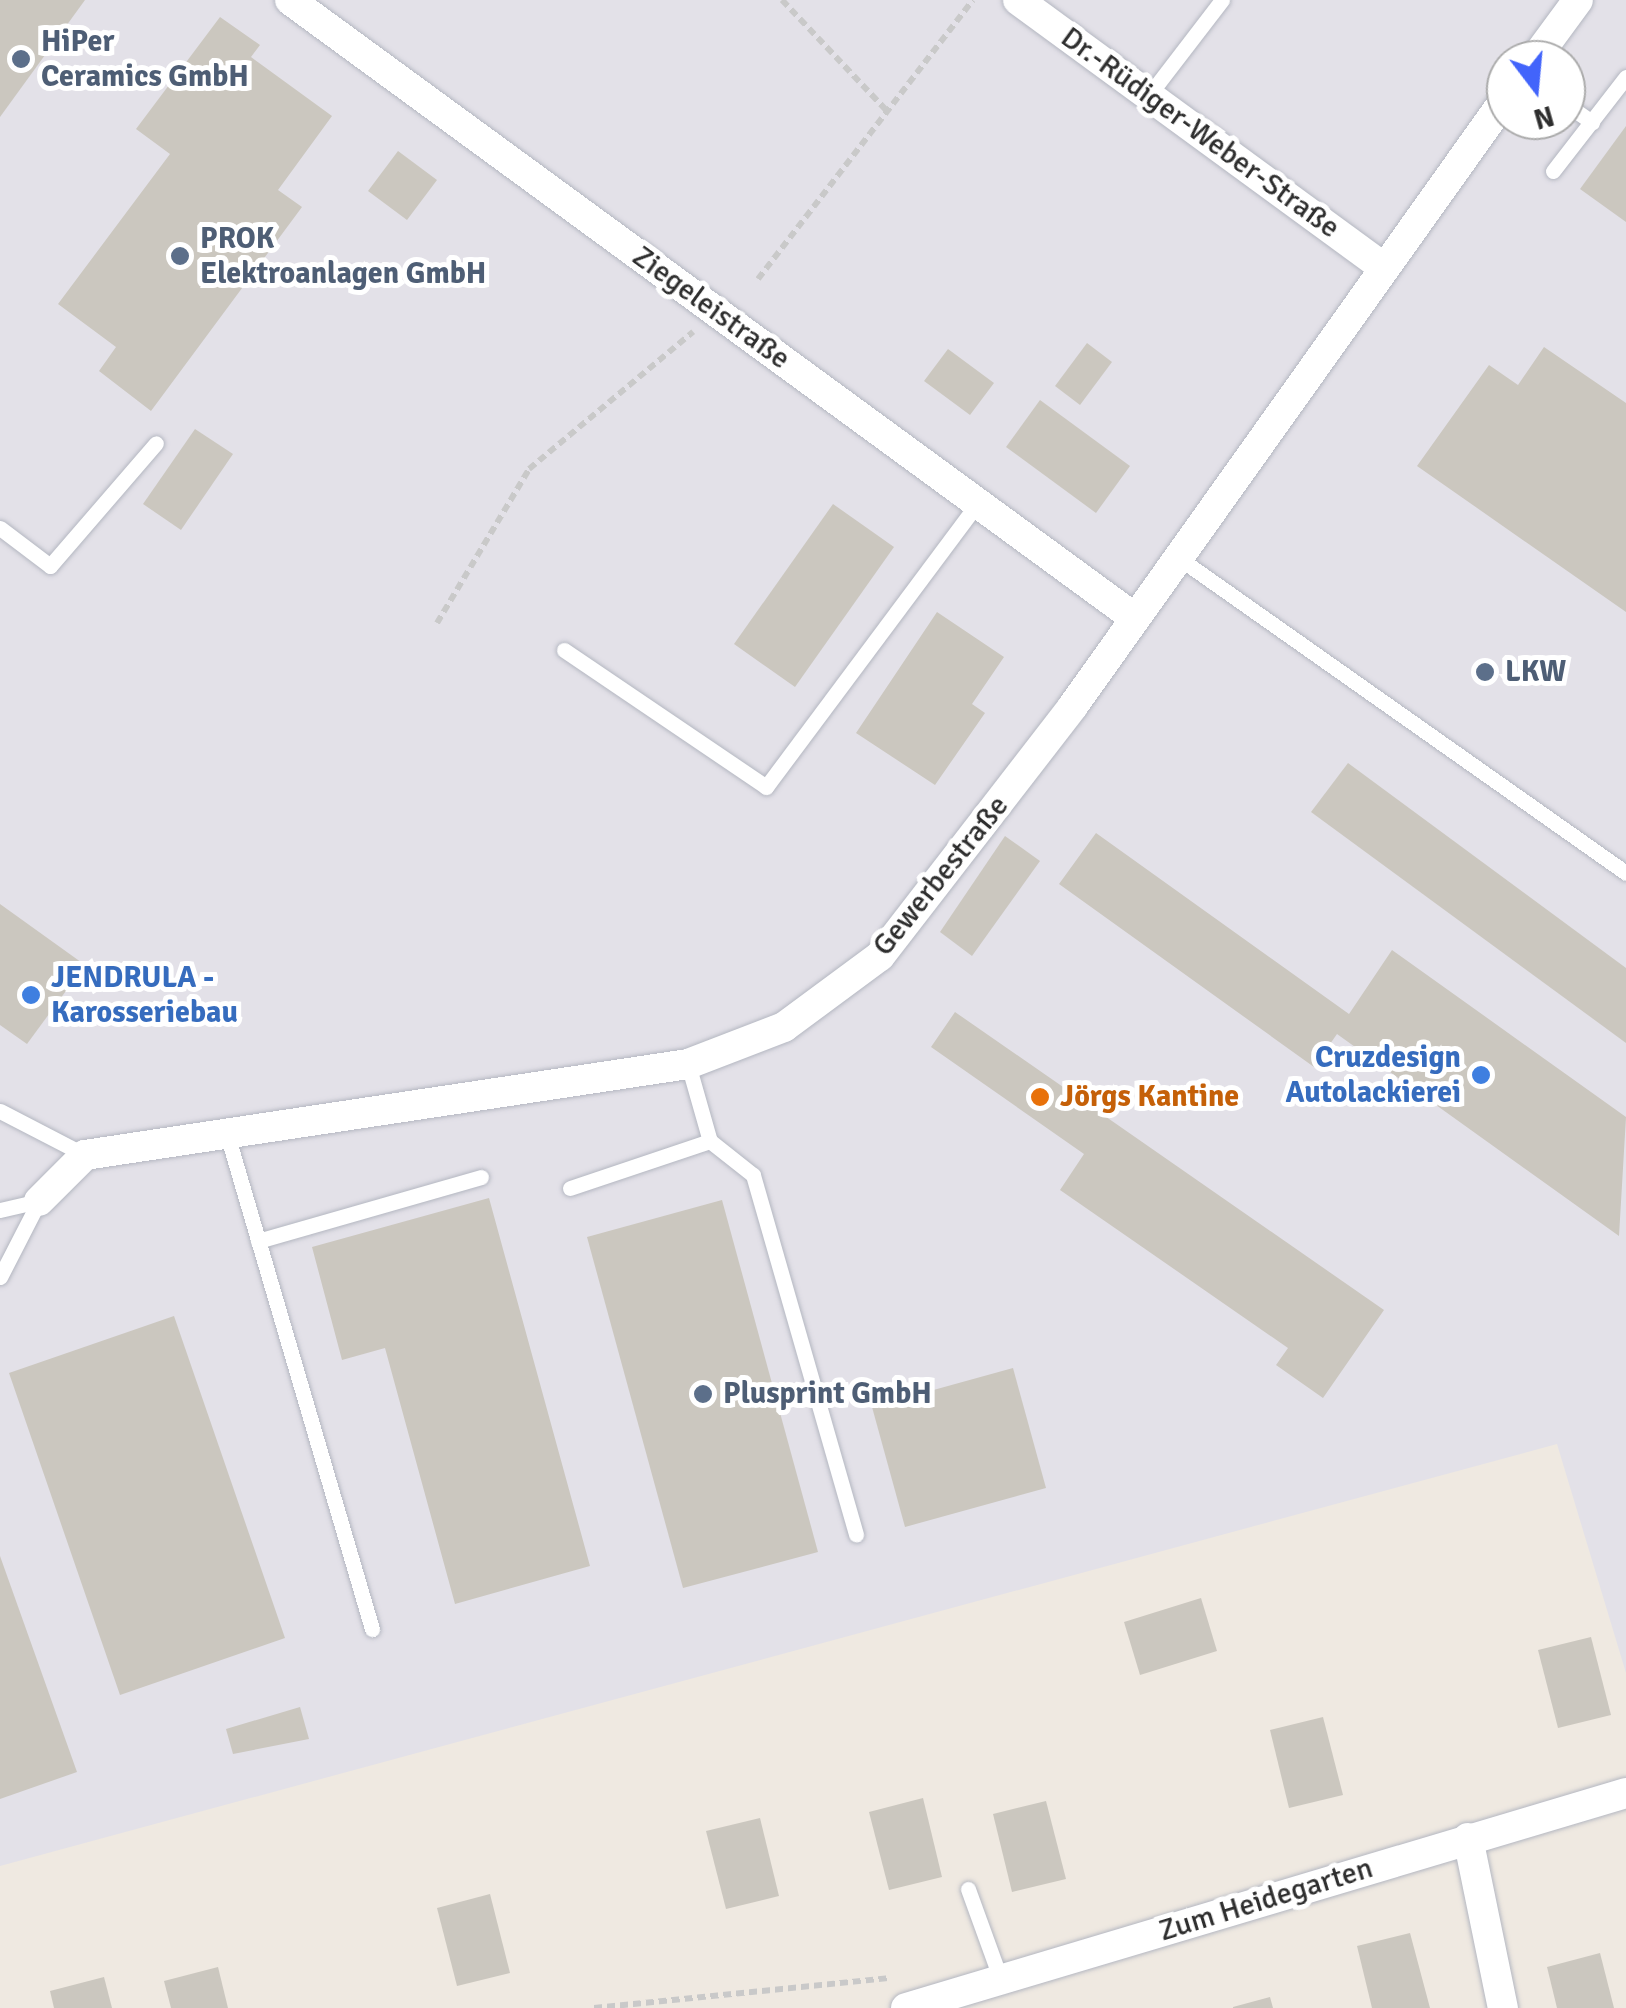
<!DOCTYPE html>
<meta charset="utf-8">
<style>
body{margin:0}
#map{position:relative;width:1626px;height:2008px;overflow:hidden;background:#efe9e1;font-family:Signika,sans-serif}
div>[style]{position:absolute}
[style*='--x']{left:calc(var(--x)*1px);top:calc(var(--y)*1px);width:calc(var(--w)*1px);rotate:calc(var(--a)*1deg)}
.industrial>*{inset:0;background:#e3e1e8}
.building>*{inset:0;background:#cbc7bf}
.path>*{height:6px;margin-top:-3px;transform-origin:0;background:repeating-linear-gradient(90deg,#c9c9c9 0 8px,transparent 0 13px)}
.roads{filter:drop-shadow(0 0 2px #b4b7c1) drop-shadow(0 0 2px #b4b7c1)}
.service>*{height:15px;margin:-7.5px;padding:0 7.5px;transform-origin:7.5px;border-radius:7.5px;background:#fff}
.minor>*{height:30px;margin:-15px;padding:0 15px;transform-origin:15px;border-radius:15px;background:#fff}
.dots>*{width:28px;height:28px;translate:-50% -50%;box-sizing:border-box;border:5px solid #fff;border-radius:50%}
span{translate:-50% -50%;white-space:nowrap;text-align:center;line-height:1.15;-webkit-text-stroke:10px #fff;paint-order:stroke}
.service-label{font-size:30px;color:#4e5e75;font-weight:700}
.left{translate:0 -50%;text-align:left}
.street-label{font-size:30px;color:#2e2e2e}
.shop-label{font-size:30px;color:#366cbe;font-weight:700}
.right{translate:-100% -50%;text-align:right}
.food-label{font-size:30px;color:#c56008;font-weight:700}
.north{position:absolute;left:1486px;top:40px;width:100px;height:100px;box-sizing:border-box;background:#fff;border:2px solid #ababab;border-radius:50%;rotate:164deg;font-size:28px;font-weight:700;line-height:40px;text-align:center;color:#2e2e2e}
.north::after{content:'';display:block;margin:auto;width:35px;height:45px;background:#4264fb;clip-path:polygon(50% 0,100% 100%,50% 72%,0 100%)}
</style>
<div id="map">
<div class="industrial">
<i style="clip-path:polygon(evenodd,0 0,1626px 0,1626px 1673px,1557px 1444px,0 1866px,0 0,1506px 60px,1566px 60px,1566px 120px,1506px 120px,1506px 60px)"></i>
</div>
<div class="building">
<i style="clip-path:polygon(0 0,85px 0,0 117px)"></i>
<i style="clip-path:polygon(220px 17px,260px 45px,251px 57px,332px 116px,278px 190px,302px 207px,151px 411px,99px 371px,116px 347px,58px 304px,170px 154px,136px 129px)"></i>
<i style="clip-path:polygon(1626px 126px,1626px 222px,1580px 189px)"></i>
<i style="clip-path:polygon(398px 151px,437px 180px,407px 220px,368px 191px)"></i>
<i style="clip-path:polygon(1087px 343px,1112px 362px,1080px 405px,1055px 386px)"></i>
<i style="clip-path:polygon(1544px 347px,1626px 403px,1626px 612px,1417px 466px,1489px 365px,1518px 385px)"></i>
<i style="clip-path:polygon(948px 349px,994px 383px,970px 415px,924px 381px)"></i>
<i style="clip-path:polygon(1040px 400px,1130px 466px,1096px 513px,1006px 447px)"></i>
<i style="clip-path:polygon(195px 429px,233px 454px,181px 530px,143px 504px)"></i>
<i style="clip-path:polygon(833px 504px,894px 547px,795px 687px,734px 644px)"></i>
<i style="clip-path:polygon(937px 612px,1004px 657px,972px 704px,985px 713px,935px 785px,856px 733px)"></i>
<i style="clip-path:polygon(1348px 763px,1626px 968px,1626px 1043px,1311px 812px)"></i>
<i style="clip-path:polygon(1096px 833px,1349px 1014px,1392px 950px,1626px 1117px,1619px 1236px,1337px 1034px,1314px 1067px,1059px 884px)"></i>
<i style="clip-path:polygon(1005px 836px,1040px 861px,972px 956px,940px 932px)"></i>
<i style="clip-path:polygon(0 904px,85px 965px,27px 1044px,0 1025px)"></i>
<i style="clip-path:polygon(955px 1012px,1384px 1310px,1323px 1398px,1276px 1365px,1288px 1348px,1060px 1190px,1084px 1154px,931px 1047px)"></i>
<i style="clip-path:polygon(489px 1198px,590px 1566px,455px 1604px,385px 1348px,342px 1360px,312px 1247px)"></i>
<i style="clip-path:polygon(722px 1200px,818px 1552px,683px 1588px,587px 1237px)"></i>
<i style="clip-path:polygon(174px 1316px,285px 1638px,120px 1695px,9px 1373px)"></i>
<i style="clip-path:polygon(1013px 1368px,1046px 1488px,905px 1527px,872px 1407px)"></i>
<i style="clip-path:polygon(0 1556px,77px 1772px,0 1799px)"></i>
<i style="clip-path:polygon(1201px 1598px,1217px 1651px,1140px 1675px,1124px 1622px)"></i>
<i style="clip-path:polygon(1591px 1637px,1611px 1715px,1558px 1728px,1538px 1650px)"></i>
<i style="clip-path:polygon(300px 1707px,309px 1739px,233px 1754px,226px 1729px)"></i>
<i style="clip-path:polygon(1323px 1717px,1343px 1795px,1289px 1808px,1270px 1730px)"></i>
<i style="clip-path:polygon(923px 1798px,942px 1877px,889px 1890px,869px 1812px)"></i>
<i style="clip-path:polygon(1046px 1801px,1066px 1879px,1012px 1892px,993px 1814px)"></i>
<i style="clip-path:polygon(760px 1818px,779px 1896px,726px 1909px,706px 1831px)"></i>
<i style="clip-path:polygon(490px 1894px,510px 1973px,457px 1986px,437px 1908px)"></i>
<i style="clip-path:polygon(1410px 1933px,1430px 2008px,1372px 2008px,1357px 1946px)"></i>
<i style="clip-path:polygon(1600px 1953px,1614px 2008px,1557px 2008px,1547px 1967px)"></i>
<i style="clip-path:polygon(218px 1967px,228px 2008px,171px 2008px,164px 1981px)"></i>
<i style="clip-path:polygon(104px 1977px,112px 2008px,54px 2008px,50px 1991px)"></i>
<i style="clip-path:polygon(1270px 1997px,1273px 2008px,1233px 2008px,1233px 2007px)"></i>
</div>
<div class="path">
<i style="--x:782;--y:0;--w:153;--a:46.6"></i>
<i style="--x:758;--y:279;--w:352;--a:-52.4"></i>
<i style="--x:437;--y:623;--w:179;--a:-59.1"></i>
<i style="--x:529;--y:469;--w:214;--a:-39.9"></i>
<i style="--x:594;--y:2008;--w:298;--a:-5.8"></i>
</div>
<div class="roads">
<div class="service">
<i style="--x:1149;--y:95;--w:120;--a:-52.5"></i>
<i style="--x:1566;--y:104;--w:32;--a:35"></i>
<i style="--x:1553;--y:171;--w:119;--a:-52.2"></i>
<i style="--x:0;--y:528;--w:63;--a:37.2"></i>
<i style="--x:50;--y:566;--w:162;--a:-49.2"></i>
<i style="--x:1176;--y:556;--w:550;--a:35.16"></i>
<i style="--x:564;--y:650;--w:244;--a:34.1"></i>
<i style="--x:766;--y:787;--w:354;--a:-53.3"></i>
<i style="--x:688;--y:1064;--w:80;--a:74.1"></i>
<i style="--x:710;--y:1141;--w:55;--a:38.3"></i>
<i style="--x:753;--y:1175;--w:374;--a:74"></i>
<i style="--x:0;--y:1111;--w:96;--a:27.4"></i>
<i style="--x:227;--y:1134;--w:516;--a:73.67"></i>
<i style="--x:570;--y:1188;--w:148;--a:-18.6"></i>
<i style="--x:0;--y:1210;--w:40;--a:-13"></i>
<i style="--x:258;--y:1241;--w:232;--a:-16"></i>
<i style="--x:0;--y:1277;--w:85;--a:-62.8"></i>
<i style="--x:968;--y:1889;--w:97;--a:70.1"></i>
</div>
<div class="minor">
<i style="--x:290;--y:0;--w:1043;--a:36.19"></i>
<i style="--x:1018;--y:0;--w:451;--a:36.2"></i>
<i style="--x:1534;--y:60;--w:74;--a:-53.7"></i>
<i style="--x:39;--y:1201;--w:65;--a:-45"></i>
<i style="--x:85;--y:1155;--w:610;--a:-8.58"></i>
<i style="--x:688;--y:1064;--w:103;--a:-21.1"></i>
<i style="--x:784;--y:1027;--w:119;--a:-36.5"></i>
<i style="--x:880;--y:956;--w:316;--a:-52.3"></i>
<i style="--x:1073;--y:706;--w:746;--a:-54.54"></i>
<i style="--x:1468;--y:1838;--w:174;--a:78.4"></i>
<i style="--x:906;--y:2008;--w:751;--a:-16.63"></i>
</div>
</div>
<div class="dots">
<i style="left:21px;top:59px;background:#5c6f8a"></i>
<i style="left:180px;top:256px;background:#5c6f8a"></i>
<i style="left:1485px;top:672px;background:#5c6f8a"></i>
<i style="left:31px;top:995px;background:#3f7fe0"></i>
<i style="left:1481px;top:1075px;background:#3f7fe0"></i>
<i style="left:1040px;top:1097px;background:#e8710a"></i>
<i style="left:703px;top:1394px;background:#5c6f8a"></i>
</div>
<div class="service-label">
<span class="left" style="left:41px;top:59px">HiPer<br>Ceramics GmbH</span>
<span class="left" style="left:200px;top:256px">PROK<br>Elektroanlagen GmbH</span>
<span class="left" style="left:1505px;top:672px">LKW</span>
<span class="left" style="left:723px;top:1394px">Plusprint GmbH</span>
</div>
<div class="street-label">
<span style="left:1200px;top:133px;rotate:36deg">Dr.-Rüdiger-Weber-Straße</span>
<span style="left:711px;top:308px;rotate:36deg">Ziegeleistraße</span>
<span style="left:941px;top:876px;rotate:-51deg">Gewerbestraße</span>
<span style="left:1266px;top:1900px;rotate:-17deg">Zum Heidegarten</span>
</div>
<div class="shop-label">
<span class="left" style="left:51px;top:995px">JENDRULA -<br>Karosseriebau</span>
<span class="right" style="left:1461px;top:1075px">Cruzdesign<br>Autolackierei</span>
</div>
<div class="food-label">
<span class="left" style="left:1060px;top:1097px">Jörgs Kantine</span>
</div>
<div class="north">N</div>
</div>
